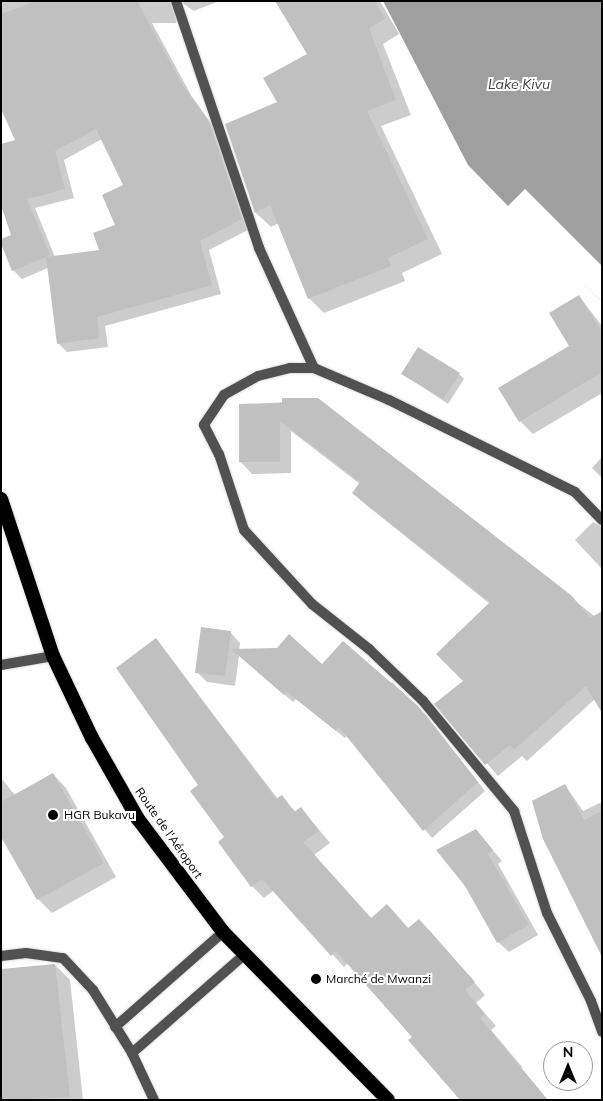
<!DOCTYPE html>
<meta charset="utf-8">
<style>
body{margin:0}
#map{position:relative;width:603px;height:1101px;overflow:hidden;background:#fff;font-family:Mulish,sans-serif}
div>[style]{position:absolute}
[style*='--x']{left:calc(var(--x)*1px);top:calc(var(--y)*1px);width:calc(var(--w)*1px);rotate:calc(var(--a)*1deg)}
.water>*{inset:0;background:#9f9f9f}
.pier>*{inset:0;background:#fff}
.shadow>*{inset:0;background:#0003}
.building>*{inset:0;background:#c0c0c0}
.roads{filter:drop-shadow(0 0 1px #dbdbdb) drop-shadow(0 0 1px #dbdbdb)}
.service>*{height:10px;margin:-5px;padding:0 5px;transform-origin:5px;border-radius:5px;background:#515151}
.minor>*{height:10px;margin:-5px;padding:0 5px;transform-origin:5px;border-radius:5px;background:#515151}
.trunk>*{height:14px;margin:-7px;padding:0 7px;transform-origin:7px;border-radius:7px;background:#000}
.dots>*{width:14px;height:14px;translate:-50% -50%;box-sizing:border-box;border:2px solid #fff;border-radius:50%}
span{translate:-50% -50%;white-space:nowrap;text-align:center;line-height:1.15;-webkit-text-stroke:4px #fff;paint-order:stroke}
.poi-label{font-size:12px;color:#000}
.left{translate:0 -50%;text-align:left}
.street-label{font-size:12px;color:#000}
.water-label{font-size:14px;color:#404040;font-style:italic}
.frame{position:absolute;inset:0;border:2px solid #000;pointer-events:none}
.north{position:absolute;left:543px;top:1041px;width:50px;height:50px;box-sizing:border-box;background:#fff;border:1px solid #999;border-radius:50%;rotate:0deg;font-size:14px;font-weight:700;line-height:20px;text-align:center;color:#000}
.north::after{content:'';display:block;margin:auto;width:18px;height:22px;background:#000;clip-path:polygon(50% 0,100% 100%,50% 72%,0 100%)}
</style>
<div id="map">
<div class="water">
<i style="clip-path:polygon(383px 1px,602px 1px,602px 302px,468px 165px)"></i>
</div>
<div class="pier">
<i style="clip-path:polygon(525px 189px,602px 266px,602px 302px,507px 207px)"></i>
</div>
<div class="shadow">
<i style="clip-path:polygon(evenodd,1px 1px,219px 1px,194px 11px,182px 3px,176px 23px,152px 23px,191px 95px,218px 133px,250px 229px,209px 250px,221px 294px,105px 326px,108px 347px,67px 352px,58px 343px,48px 268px,22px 279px,13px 270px,17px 141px,1px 104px,1px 1px,102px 139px,124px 186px,117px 225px,101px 251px,55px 257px,35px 208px,74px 198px,64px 160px,102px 139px)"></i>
<i style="clip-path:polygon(277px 1px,380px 1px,399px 34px,383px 44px,411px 115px,381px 126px,442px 254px,402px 273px,405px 281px,324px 313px,309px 298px,279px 223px,271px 227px,256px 213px,279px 103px,308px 54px)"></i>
<i style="clip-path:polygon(579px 296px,602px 326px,602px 393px,533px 434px,520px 421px,571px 346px)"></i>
<i style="clip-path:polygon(403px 374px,459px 374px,464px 379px,448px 404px)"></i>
<i style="clip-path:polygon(318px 400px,602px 622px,595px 699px,527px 761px,522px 756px,498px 776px,436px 704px,464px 681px,490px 604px,365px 504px,353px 493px,360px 484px,291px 431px,291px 473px,252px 474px,241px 462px,240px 405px)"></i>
<i style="clip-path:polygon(602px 457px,602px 478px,592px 468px)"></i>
<i style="clip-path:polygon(593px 522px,602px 527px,602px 569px,575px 540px)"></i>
<i style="clip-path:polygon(230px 632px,240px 643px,239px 650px,322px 666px,389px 685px,392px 682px,426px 715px,485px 791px,432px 838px,348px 735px,345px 738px,296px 699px,293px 702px,239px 655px,235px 686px,207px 682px,197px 672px)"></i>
<i style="clip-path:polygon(156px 640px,278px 799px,282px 797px,296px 812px,301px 808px,330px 843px,314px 855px,372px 919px,387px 906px,409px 929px,419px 921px,431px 932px,485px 995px,476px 1003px,496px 1026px,491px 1030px,523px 1068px,413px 1038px,348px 963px,344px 967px,274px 890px,264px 898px,252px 886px,200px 786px)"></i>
<i style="clip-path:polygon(53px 774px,66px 788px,116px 877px,52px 913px,38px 899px,1px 834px,1px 778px,15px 795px)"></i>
<i style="clip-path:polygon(565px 785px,583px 811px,602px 802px,602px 950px)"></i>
<i style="clip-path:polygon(476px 830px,502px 861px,498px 864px,538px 935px,509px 952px,498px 942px)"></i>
<i style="clip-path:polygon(55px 965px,70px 980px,83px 1100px,1px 1100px)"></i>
</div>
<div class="building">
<i style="clip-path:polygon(evenodd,37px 1px,137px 1px,182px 84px,209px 122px,242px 219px,200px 241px,212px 285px,97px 317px,99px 338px,57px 344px,46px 257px,12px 271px,1px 244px,1px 239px,11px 235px,1px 205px,1px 144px,15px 140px,1px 109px,1px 14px,37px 1px,96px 129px,123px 185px,102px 195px,115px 225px,93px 233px,99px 250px,46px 257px,50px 255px,27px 199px,65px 189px,55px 151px,96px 129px)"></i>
<i style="clip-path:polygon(275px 1px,375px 1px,385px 19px,369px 28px,396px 100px,367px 111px,428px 239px,388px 258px,391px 266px,308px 299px,270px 205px,255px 213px,225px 124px,277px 102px,263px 78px,307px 54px)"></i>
<i style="clip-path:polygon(579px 295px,602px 332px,602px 372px,519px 422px,498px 388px,569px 346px,549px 313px)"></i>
<i style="clip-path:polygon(418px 347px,460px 373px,443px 399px,401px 374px)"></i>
<i style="clip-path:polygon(282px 398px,318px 398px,572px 596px,590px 618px,602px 611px,602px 713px,586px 686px,514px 750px,510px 745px,485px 765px,434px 704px,463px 681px,436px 654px,490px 602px,352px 493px,360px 482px,280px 421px,280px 462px,239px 462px,239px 404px,282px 403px)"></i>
<i style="clip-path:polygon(201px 627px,231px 631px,225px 676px,195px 673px)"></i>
<i style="clip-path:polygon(289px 634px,322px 664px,343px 641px,418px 706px,478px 782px,423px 831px,339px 727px,336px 731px,287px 692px,284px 695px,231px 649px,277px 648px)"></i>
<i style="clip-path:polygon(156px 638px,276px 799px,282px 795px,294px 812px,301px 807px,319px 831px,303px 842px,371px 918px,387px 904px,408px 928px,419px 919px,475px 982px,465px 990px,485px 1014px,480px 1018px,548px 1100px,460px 1100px,408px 1040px,412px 1037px,336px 951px,331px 956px,262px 879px,251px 887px,218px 842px,224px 837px,190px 791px,198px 785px,116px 668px)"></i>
<i style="clip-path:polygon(53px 773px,104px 863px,37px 900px,1px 837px,1px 802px)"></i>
<i style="clip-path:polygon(565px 784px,584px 820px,602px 811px,602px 957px,543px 839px,532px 801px)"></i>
<i style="clip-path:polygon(476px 829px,493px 850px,488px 854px,529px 925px,497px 943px,465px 886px,436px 850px)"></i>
<i style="clip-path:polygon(55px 964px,70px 1097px,1px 1100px,1px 969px)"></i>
</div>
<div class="roads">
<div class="service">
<i style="--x:176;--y:1;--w:261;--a:71.4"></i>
<i style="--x:259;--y:248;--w:132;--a:65.4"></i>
<i style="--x:1;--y:956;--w:25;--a:-7"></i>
<i style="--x:26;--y:953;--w:37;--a:8"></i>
<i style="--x:63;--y:958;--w:44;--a:46.8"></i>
<i style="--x:93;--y:990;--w:74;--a:58.2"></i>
<i style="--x:132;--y:1053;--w:52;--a:64.9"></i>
<i style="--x:115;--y:1027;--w:144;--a:-41.3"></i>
<i style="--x:132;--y:1053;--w:150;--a:-41.2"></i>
</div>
<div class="minor">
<i style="--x:602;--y:520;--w:39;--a:-134"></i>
<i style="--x:575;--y:492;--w:208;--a:-153.7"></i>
<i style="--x:389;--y:400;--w:82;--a:-156.9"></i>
<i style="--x:314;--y:368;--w:24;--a:180"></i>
<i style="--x:290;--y:368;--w:33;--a:166"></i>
<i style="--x:258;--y:376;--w:39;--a:151"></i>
<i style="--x:224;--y:395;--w:36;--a:124"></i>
<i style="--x:204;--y:425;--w:33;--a:63"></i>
<i style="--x:219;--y:454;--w:80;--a:71.8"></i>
<i style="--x:244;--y:530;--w:100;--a:47.4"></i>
<i style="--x:312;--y:604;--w:73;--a:38.3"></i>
<i style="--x:369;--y:649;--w:75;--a:43.9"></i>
<i style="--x:423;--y:701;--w:143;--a:50.4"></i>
<i style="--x:514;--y:811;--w:107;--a:72.1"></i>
<i style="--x:547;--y:913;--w:98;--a:63.4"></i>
<i style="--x:591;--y:1001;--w:33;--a:70"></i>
<i style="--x:1;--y:665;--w:53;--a:-9.8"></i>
</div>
<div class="trunk">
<i style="--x:1;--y:499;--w:165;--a:71.7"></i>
<i style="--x:53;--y:656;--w:91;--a:64.6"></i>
<i style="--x:92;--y:738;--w:93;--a:60.4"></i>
<i style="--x:138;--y:819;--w:141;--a:53"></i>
<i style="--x:223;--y:932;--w:235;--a:45.5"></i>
</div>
</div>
<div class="dots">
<i style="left:53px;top:815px;background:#000"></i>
<i style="left:316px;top:979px;background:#000"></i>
</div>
<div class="poi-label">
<span class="left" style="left:64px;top:815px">HGR Bukavu</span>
<span class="left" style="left:326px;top:979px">Marché de Mwanzi</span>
</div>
<div class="street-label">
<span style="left:169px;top:833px;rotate:55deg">Route de l'Aéroport</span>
</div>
<div class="water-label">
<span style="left:519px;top:84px">Lake Kivu</span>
</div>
<div class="frame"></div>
<div class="north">N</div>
</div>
